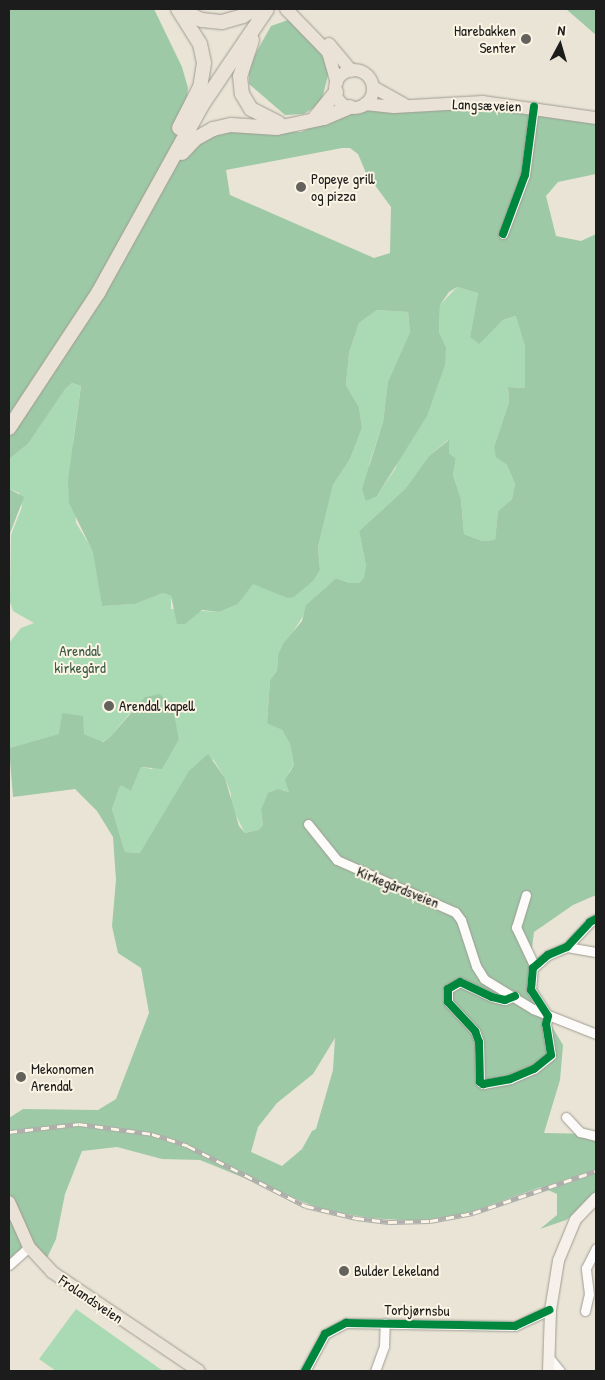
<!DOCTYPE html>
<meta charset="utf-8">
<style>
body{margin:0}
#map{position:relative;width:605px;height:1380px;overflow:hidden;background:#e9e4d5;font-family:"Patrick Hand",sans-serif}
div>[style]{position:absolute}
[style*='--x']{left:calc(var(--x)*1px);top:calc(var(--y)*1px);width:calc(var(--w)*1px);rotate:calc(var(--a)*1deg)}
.green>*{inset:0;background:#aadab3}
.forest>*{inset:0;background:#9ec9a6}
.roads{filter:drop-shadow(0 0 1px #9f9c94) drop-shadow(0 0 1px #9f9c94)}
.minor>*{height:9px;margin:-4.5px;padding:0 4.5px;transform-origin:4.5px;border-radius:4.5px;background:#fcfbf9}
.secondary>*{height:11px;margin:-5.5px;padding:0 5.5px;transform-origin:5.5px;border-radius:5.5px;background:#f5f1ea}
.primary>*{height:12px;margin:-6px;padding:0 6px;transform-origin:6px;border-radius:6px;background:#eae2d6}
.primary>.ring{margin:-6px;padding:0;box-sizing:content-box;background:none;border:12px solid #eae2d6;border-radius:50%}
.trunk>*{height:14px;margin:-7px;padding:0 7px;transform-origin:7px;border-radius:7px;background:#eae2d6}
.rail>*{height:4.5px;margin-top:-2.25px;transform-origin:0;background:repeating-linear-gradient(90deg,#fcf5e5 0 8px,#aeaeab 0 16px);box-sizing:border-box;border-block:1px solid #aeaeab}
.cycleway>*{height:8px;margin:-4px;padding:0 4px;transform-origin:4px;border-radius:4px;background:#00873e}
.dots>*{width:14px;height:14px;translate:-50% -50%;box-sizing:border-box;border:2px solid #fcf5e5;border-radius:50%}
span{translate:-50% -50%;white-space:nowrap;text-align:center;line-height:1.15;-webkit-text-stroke:4px #fcf5e5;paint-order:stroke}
.poi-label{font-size:15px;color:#1c1c1c}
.right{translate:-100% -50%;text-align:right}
.left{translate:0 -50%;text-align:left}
.street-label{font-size:15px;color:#1c1c1c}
.park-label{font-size:15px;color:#3c5b47}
.frame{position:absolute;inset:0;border:10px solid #1c1c1c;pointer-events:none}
.north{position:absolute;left:535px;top:20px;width:50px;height:50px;-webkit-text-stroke:4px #fcf5e5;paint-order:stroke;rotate:6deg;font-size:14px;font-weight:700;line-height:20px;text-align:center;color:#1c1c1c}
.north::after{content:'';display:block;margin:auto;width:18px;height:22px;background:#1c1c1c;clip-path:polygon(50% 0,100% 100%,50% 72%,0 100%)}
</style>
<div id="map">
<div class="green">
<i style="clip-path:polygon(457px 287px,478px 293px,470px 337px,487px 335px,503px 320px,517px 316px,525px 346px,525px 388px,508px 387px,509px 402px,494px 447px,497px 457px,507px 465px,515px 484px,512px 499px,498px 511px,495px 540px,482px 541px,464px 534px,461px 499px,453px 475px,456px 458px,449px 455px,448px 440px,429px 456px,405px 489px,359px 531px,366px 566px,365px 578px,359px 583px,349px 583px,336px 578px,316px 596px,278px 655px,277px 671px,270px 680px,267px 722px,282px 730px,290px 744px,294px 765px,289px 772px,290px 792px,282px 790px,261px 810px,263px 825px,258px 830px,245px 833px,231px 806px,231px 794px,225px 778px,213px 759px,140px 853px,125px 852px,112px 809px,118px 788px,121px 784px,131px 791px,141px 767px,152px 769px,179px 739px,175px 725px,135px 707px,110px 737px,102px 742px,84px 734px,62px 713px,60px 734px,9px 748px,9px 643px,21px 628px,34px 623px,13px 611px,10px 602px,11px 535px,22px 507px,19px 493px,9px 489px,9px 459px,28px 444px,66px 388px,72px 383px,81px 386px,73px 442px,76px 523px,94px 552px,102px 606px,135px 604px,163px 593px,171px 596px,171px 609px,219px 612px,238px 604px,253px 583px,287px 598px,314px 580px,320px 570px,318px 547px,333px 485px,350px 459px,362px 428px,359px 407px,346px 385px,349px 353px,359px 323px,377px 310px,408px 312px,410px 332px,388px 383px,383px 422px,369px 465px,377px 496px,395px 469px,446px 347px,439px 332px,440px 305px)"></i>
<i style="clip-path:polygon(76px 1309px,163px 1371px,56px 1371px,39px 1359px)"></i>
</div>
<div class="forest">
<i style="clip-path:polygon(evenodd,9px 9px,154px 9px,182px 67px,188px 88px,184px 133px,226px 129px,301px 132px,336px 116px,373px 107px,496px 110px,596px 121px,596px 174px,558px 182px,546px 196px,556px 236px,581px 241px,596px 234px,596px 895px,573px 905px,534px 932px,531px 956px,532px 1002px,546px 1009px,548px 1020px,563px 1045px,560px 1080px,544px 1133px,596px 1134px,596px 1199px,566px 1220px,540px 1229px,557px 1215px,557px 1194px,541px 1187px,460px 1216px,415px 1221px,370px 1218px,323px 1210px,200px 1160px,162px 1159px,117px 1147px,82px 1151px,65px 1194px,56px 1239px,47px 1258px,16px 1252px,9px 1271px,9px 1118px,23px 1109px,98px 1110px,116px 1099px,149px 1013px,141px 968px,118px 953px,112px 926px,116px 880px,113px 837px,97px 811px,75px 789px,13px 797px,9px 748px,59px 734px,62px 713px,83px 716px,84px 734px,103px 742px,110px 737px,145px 697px,160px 694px,173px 710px,179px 739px,162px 769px,141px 767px,131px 791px,121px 785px,119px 788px,112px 809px,125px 852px,140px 853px,189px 771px,208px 754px,225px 778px,239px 826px,245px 833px,258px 830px,263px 825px,261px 810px,268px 793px,278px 789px,289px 792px,285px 780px,294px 765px,290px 744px,282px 730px,267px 723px,270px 680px,277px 671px,278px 655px,283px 644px,302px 621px,306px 605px,336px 578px,349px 583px,359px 583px,364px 578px,366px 566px,359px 531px,405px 489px,429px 456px,449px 440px,449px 454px,456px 458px,453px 475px,461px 499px,464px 534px,482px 541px,495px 540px,498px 511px,512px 499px,515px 484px,507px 465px,496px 457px,494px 447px,509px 402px,508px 387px,525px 388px,525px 346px,516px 316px,503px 320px,479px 344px,470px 337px,478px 293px,457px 287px,449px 292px,440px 305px,439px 332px,446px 347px,445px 365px,427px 416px,377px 496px,366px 501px,362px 489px,383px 422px,388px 382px,410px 332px,408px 312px,377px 310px,359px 323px,349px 353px,346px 385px,359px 407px,362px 428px,350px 459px,333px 485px,318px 547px,320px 570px,314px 580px,294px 597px,287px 598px,253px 584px,238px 604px,219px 612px,202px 610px,185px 624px,177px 624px,171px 596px,163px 593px,135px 604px,102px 606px,93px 552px,69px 503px,68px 480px,81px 386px,72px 383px,66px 388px,28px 444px,9px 459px,9px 9px,342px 148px,350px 148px,358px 154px,366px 173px,391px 207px,390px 253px,374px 258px,230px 195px,226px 170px,342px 148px,9px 9px,335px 1038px,333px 1070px,316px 1129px,312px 1131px,302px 1149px,282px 1166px,251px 1152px,258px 1127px,277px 1103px,313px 1074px,335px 1038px)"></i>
<i style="clip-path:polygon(566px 9px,596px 9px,596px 35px)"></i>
<i style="clip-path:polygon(288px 20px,307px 35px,330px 67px,321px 103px,304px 114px,285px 115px,249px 84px,249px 65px,271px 26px)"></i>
<i style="clip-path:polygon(9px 489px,24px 497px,9px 536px)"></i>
</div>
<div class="roads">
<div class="minor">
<i style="--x:503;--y:234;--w:63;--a:-69.6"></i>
<i style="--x:525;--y:175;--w:69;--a:-82.5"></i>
<i style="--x:308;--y:824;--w:46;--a:51.1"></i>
<i style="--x:337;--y:860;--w:129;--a:23.8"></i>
<i style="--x:455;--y:912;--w:10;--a:53"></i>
<i style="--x:461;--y:920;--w:48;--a:71.9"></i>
<i style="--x:476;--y:966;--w:15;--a:58"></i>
<i style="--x:484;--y:979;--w:57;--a:31.5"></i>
<i style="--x:533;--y:1009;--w:68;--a:21.6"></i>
<i style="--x:526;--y:895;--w:34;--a:107"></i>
<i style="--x:516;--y:927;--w:42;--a:64.7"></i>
<i style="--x:567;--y:947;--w:29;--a:10"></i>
<i style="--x:515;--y:996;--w:11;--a:158"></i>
<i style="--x:505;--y:1000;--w:13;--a:-167"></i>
<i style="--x:492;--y:997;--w:35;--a:-155"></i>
<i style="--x:460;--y:982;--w:14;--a:150"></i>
<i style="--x:448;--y:989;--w:13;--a:90"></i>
<i style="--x:448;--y:1002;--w:40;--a:47"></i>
<i style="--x:475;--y:1031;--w:12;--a:70"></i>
<i style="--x:479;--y:1042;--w:40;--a:88.6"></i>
<i style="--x:480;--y:1082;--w:4;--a:34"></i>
<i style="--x:483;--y:1084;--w:27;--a:-10"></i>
<i style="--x:510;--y:1079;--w:26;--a:-23"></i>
<i style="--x:534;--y:1069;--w:22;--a:-39"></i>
<i style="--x:551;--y:1055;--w:31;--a:-99"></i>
<i style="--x:546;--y:1024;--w:8;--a:-76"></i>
<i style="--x:548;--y:1016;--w:31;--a:-123"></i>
<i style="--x:531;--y:990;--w:22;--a:-85"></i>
<i style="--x:533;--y:968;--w:20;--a:-41"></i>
<i style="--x:548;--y:955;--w:21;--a:-23"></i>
<i style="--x:567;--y:947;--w:34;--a:-47"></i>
<i style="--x:590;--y:922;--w:7;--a:-27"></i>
<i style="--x:566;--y:1117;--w:21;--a:47"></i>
<i style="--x:580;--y:1132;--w:16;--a:14"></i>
<i style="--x:9;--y:1265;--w:27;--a:-42"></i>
<i style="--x:585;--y:1311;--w:17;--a:-77"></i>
<i style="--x:589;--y:1294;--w:26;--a:-97"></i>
<i style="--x:586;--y:1268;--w:22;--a:-63"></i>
<i style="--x:551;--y:1360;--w:14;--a:51"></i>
<i style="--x:305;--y:1371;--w:42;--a:-61.6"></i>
<i style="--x:325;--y:1334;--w:24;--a:-28"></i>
<i style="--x:346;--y:1323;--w:169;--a:1"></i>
<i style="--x:515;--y:1326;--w:38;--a:-25"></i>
<i style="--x:375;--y:1371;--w:27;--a:-70"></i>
<i style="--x:384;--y:1346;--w:23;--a:-88"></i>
</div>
<div class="secondary">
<i style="--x:548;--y:1371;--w:61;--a:-88.1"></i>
<i style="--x:550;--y:1310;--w:51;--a:-80.9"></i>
<i style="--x:558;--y:1260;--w:44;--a:-67.5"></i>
<i style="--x:575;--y:1219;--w:30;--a:-46"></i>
</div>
<div class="primary">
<i style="--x:286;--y:9;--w:60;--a:45.7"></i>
<i style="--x:328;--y:52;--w:32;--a:74"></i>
<i style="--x:329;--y:44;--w:35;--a:50"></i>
<i class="ring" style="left:335px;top:70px;width:26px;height:26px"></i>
<i style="--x:373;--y:87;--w:35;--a:29"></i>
<i style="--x:365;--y:104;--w:29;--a:6"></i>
<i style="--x:394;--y:107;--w:89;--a:-3.2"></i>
<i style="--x:483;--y:102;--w:114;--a:8.1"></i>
<i style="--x:9;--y:1202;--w:49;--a:66"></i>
<i style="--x:29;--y:1247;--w:34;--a:47"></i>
<i style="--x:52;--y:1272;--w:177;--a:34"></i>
</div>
<div class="trunk">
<i style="--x:178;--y:9;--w:41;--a:57.8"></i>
<i style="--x:200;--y:44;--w:19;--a:78"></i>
<i style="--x:204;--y:63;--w:24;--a:99"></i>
<i style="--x:200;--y:87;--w:46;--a:117.1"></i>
<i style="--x:179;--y:9;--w:25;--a:26"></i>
<i style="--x:202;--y:20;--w:20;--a:6"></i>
<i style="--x:222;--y:22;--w:22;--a:-16"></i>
<i style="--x:243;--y:16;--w:13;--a:-32"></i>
<i style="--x:252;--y:40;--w:38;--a:108"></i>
<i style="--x:240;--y:76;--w:18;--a:84"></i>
<i style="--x:242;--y:94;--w:17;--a:59"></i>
<i style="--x:251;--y:109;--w:31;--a:27"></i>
<i style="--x:314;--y:119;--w:35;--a:-51"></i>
<i style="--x:182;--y:153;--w:19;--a:-47"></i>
<i style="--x:195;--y:139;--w:21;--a:-29"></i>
<i style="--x:213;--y:129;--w:18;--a:-13"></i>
<i style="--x:231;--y:125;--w:46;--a:3.7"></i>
<i style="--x:277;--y:128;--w:48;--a:-12"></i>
<i style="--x:324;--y:118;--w:28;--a:-23"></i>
<i style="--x:9;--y:428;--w:162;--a:-56.6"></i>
<i style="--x:98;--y:293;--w:218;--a:-61"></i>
<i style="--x:204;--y:102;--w:112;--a:-55.9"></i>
</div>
</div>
<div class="rail">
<i style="--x:9;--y:1132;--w:70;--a:-6.5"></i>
<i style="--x:79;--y:1124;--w:74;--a:7.8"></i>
<i style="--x:152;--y:1134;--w:38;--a:18"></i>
<i style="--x:188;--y:1146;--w:132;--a:27"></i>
<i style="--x:306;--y:1206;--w:51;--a:13.5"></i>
<i style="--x:356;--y:1218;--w:33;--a:7"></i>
<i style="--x:389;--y:1222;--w:41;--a:-1.4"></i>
<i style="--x:430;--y:1221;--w:44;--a:-10.5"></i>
<i style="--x:473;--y:1213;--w:130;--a:-18.9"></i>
</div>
<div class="cycleway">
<i style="--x:503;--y:234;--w:63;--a:-69.6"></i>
<i style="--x:525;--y:175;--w:69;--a:-82.5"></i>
<i style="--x:515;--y:996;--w:11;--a:158"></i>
<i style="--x:505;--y:1000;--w:13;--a:-167"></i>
<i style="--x:492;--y:997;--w:35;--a:-155"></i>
<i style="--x:460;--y:982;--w:14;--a:150"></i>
<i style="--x:448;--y:989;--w:13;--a:90"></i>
<i style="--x:448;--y:1002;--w:40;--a:47"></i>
<i style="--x:475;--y:1031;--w:12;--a:70"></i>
<i style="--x:479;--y:1042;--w:40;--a:88.6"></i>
<i style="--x:480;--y:1082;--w:4;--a:34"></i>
<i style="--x:483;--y:1084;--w:27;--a:-10"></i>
<i style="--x:510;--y:1079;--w:26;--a:-23"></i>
<i style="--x:534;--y:1069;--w:22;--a:-39"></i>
<i style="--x:551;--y:1055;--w:31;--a:-99"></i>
<i style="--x:546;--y:1024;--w:8;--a:-76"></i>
<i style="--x:548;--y:1016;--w:31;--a:-123"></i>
<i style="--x:531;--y:990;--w:22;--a:-85"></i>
<i style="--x:533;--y:968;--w:20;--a:-41"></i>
<i style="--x:548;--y:955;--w:21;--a:-23"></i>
<i style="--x:567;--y:947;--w:34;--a:-47"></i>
<i style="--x:590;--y:922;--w:7;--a:-27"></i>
<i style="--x:305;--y:1371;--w:42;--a:-61.6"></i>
<i style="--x:325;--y:1334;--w:24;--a:-28"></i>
<i style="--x:346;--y:1323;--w:169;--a:1"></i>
<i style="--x:515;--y:1326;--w:38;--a:-25"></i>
</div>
<div class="dots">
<i style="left:526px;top:39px;background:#64625d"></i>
<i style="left:301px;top:187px;background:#64625d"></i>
<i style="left:109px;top:706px;background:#64625d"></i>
<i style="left:21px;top:1077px;background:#64625d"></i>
<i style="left:344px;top:1271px;background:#64625d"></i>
</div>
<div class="poi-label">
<span class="right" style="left:516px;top:39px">Harebakken<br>Senter</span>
<span class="left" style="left:311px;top:187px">Popeye grill<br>og pizza</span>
<span class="left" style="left:119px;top:706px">Arendal kapell</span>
<span class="left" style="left:31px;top:1077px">Mekonomen<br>Arendal</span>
<span class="left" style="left:354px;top:1271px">Bulder Lekeland</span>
</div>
<div class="street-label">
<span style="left:487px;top:105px;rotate:2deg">Langsæveien</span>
<span style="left:398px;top:887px;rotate:22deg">Kirkegårdsveien</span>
<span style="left:91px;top:1299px;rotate:34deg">Frolandsveien</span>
<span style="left:417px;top:1310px;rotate:1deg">Torbjørnsbu</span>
</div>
<div class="park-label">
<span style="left:80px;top:659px">Arendal<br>kirkegård</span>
</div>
<div class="frame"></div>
<div class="north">N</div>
</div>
